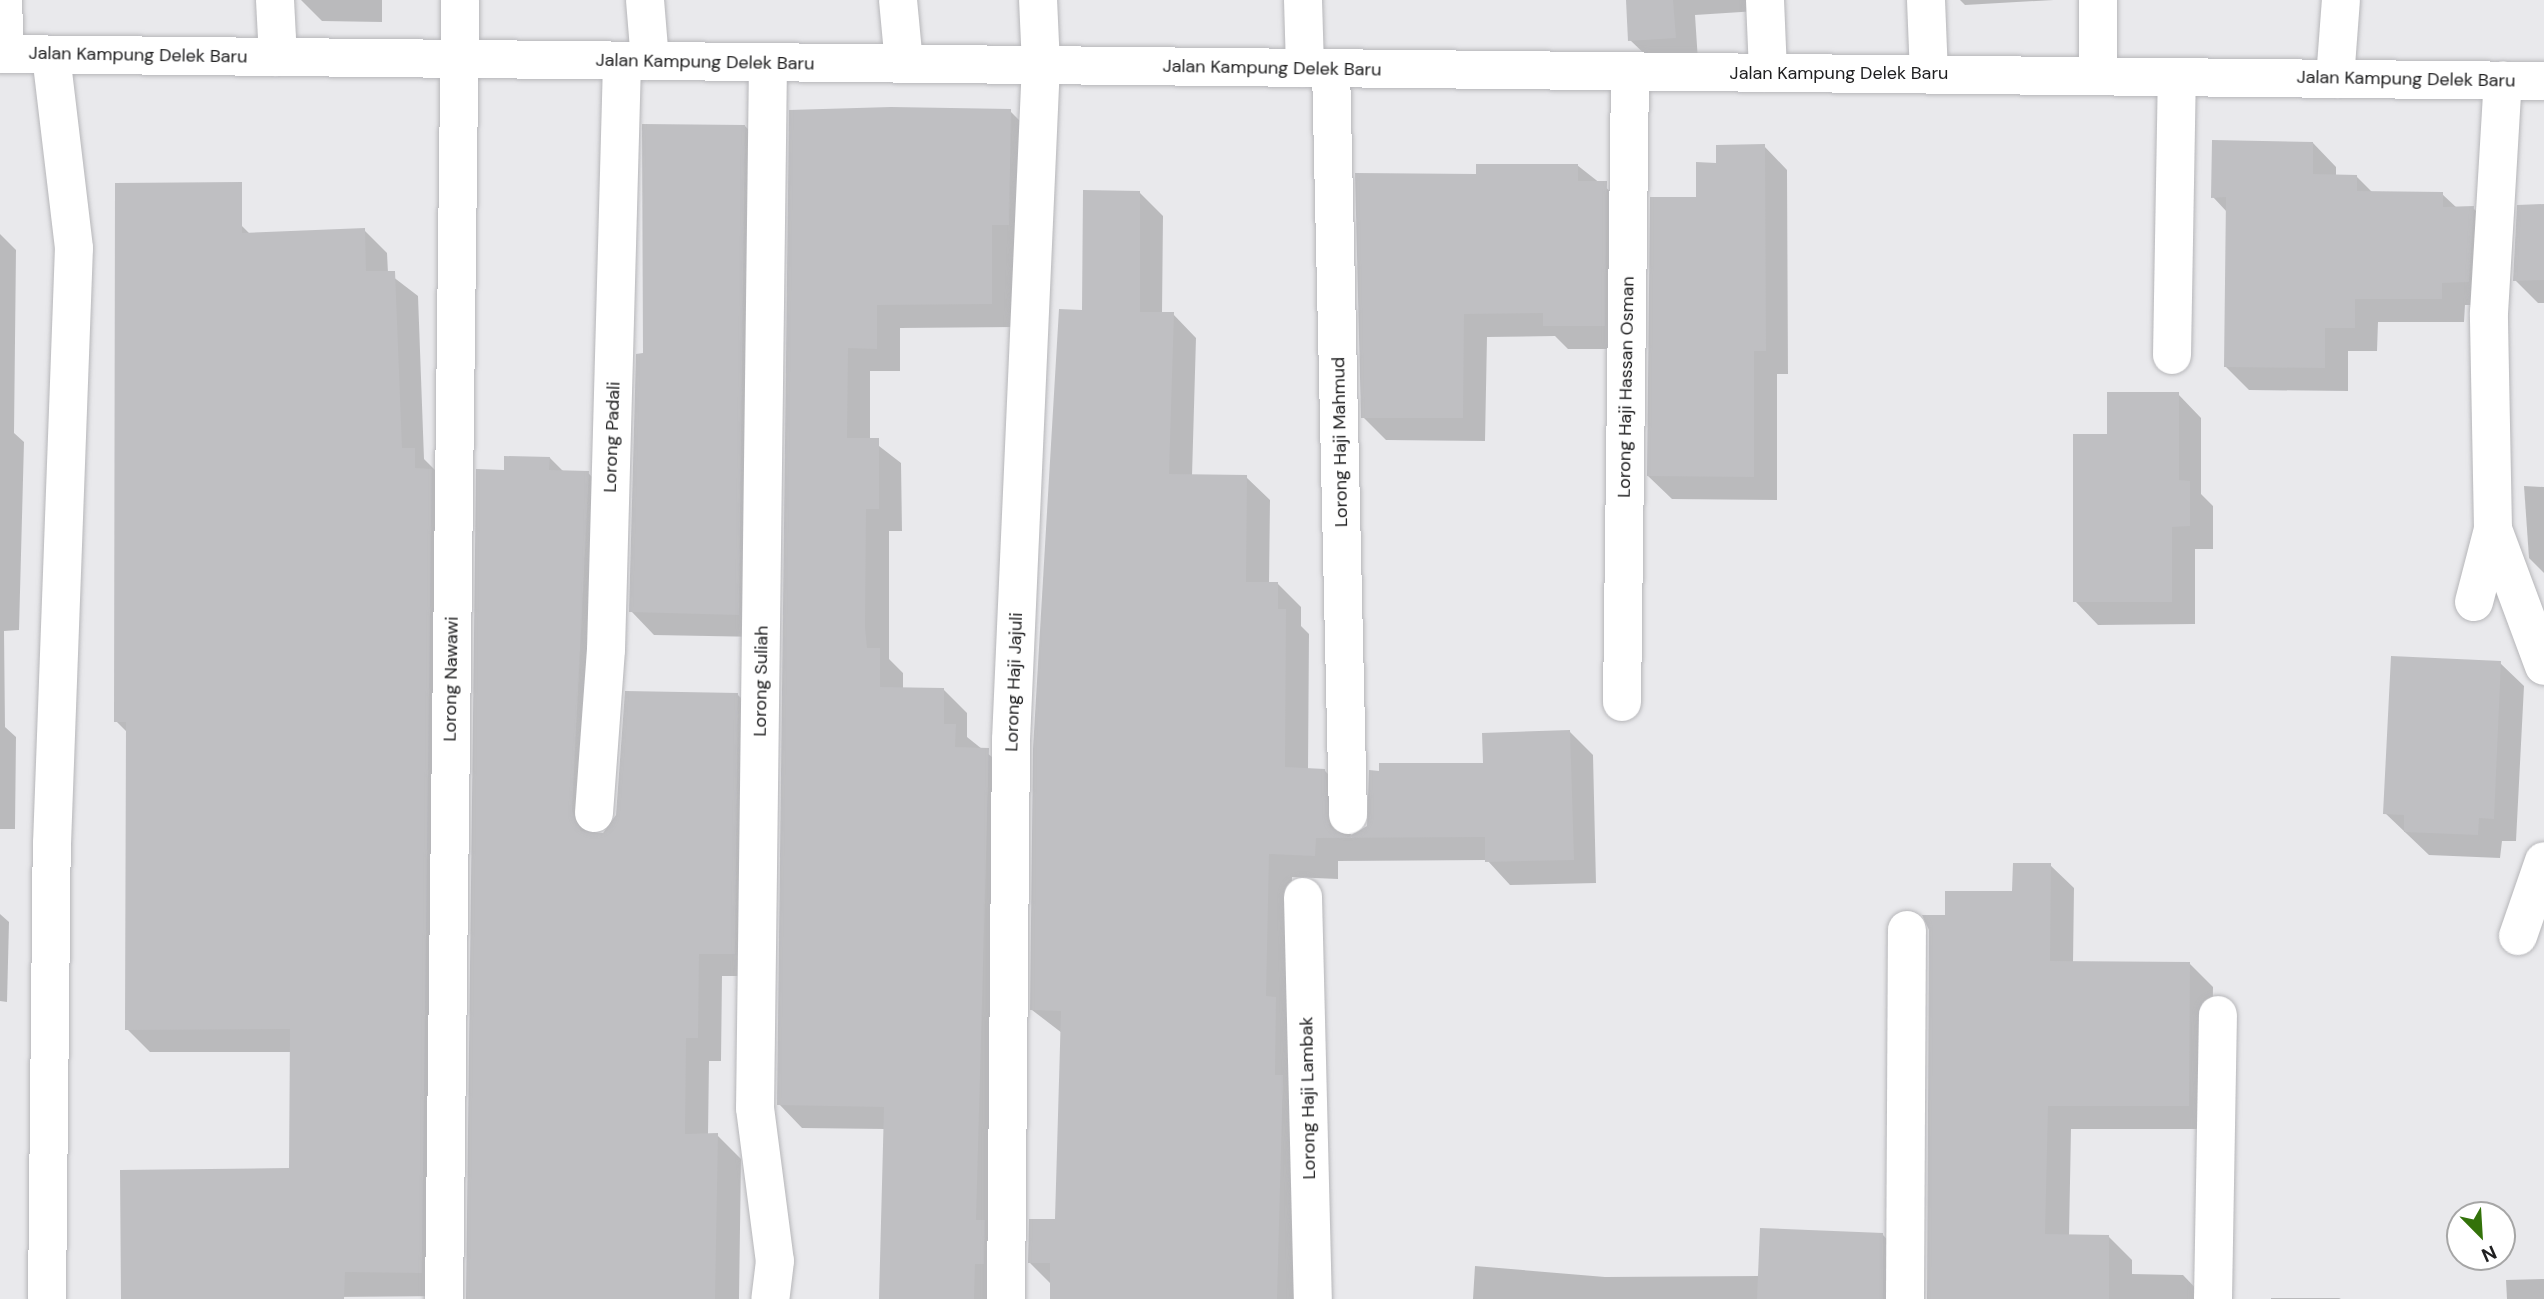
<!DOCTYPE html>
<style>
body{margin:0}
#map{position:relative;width:2544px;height:1299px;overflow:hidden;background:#e9e9ec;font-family:"DM Sans",sans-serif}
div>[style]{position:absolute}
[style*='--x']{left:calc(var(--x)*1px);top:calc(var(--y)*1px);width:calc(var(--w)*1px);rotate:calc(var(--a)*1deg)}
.shadow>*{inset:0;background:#0003}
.building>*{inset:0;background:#bfbfc2}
.roads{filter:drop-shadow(0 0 2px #b6b6b9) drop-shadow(0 0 2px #b6b6b9)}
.minor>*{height:38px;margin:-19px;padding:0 19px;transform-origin:19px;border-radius:19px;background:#fff}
span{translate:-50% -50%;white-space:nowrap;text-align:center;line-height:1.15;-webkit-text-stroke:5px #fff;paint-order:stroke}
.street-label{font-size:18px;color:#202021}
.north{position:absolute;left:2446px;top:1201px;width:70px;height:70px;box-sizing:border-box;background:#fff;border:2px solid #a6a6a6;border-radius:50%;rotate:156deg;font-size:19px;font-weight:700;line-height:28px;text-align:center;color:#202021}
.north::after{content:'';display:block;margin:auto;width:24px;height:32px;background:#33720a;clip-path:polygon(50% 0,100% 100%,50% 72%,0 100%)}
</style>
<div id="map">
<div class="shadow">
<i style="clip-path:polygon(301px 0,382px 0,382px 22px,322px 21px)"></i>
<i style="clip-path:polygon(1628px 0,1757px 0,1757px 11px,1695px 15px,1698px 61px,1654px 63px,1630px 40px)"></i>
<i style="clip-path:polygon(1960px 0,2054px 0,1965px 5px)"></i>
<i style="clip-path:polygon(1010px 111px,1033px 134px,1015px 327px,900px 328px,900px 371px,870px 371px,870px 439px,901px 463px,902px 531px,889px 531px,889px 659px,903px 673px,903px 689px,944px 690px,967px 713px,967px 737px,1012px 773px,998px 1299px,881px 1299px,885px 1129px,802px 1128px,779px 1104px,791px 112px)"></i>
<i style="clip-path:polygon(745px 126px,768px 150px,762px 637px,654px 635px,631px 611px,645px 355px)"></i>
<i style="clip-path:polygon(2313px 143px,2336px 167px,2336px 176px,2356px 176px,2373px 193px,2442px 194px,2457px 208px,2473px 208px,2496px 231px,2492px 305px,2465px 305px,2464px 322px,2378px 322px,2377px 351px,2348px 351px,2348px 391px,2249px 390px,2225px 366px,2227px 212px,2213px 197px)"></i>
<i style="clip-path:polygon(1764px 146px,1787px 170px,1788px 374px,1777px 374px,1777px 500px,1672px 499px,1648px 476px,1717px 164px)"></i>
<i style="clip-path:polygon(1577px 165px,1629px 206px,1628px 349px,1568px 349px,1555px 336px,1487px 337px,1485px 441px,1386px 440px,1363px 417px,1478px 176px)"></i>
<i style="clip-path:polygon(1139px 192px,1163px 216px,1162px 314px,1173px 314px,1196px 338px,1192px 476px,1246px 477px,1270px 500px,1269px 584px,1278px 584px,1301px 607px,1301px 626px,1309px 634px,1308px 770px,1324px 770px,1348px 794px,1351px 838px,1485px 765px,1570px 732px,1593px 755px,1596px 883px,1510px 885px,1487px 860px,1338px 861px,1338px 879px,1292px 877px,1288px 1011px,1298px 1299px,1052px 1299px,1051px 1284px,1030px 1263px,1057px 1220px,1062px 1033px,1032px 1010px,1084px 312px)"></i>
<i style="clip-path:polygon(2544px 206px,2544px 303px,2538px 303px,2515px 280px)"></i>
<i style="clip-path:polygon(241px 225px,250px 234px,364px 230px,387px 253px,388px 273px,418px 296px,424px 459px,438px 473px,445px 1296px,123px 1299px,291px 1169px,292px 1052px,150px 1052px,127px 1029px,128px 733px,116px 721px)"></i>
<i style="clip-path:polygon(0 234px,16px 250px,14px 433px,24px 442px,19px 630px,4px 631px,5px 727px,16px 737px,15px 829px,0 829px)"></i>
<i style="clip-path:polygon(2178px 394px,2201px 418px,2201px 494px,2213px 506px,2213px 549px,2195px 549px,2195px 624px,2098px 625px,2075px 601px,2109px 436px)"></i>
<i style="clip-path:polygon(550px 458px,564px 472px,588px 473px,612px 496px,595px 834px,604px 835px,738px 695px,761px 718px,758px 976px,722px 976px,721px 1061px,709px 1061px,708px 1135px,717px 1135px,741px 1159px,739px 1299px,468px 1299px,505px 471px)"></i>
<i style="clip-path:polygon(2524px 486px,2544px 487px,2544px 573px,2529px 558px)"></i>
<i style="clip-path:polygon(2500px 663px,2524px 686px,2516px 841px,2502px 841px,2500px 858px,2429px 855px,2385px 813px)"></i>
<i style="clip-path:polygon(2050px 865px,2074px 888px,2073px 963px,2190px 964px,2213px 987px,2211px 1129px,2071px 1129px,2069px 1236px,2109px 1237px,2132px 1260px,2132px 1274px,2183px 1275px,2206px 1299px,1929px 1299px,1946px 917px,2014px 893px)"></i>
<i style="clip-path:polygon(0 914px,9px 922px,7px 1002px,0 1001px)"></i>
<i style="clip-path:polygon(1883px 1235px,1906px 1259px,1907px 1299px,1473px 1299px,1475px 1266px,1605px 1277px,1759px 1276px)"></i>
<i style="clip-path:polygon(2544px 1279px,2544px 1299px,2507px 1299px,2506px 1280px)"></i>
<i style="clip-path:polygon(2271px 1298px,2339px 1298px,2341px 1299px,2271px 1299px)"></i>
</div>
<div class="building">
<i style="clip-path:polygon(1626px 0,1673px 0,1676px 38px,1628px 41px)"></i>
<i style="clip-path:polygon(891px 107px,1011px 109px,1009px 225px,992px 225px,992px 304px,877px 305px,877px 349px,848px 348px,847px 438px,879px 438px,879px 509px,866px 509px,865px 627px,867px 648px,880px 648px,880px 687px,944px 688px,944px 724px,956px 724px,955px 747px,989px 748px,976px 1220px,985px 1220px,984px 1264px,975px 1264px,974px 1299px,879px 1299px,884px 1107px,777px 1105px,789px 110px)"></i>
<i style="clip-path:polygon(642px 124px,745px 125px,739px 615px,629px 612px,636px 354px,643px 353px)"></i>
<i style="clip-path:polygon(2212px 140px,2313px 142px,2313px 174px,2357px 175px,2357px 191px,2443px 192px,2443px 207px,2474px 206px,2469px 282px,2442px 283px,2442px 299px,2355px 299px,2355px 328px,2325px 328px,2325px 368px,2224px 367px,2226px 197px,2211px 198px)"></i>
<i style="clip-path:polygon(1765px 144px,1766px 351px,1754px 351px,1754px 477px,1647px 476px,1650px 197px,1696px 197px,1696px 162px,1716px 163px,1716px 145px)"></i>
<i style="clip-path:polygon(1476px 164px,1578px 164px,1578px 181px,1607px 181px,1605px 326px,1543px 326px,1543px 313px,1464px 314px,1463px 418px,1361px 418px,1355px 173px,1476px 174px)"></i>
<i style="clip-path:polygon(242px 182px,242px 233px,365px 228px,366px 271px,395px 271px,402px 448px,415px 448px,415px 468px,432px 469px,422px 1273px,345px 1272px,344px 1299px,121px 1299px,120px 1170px,289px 1168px,290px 1029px,125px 1030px,126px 722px,114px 722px,115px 183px)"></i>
<i style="clip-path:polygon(1083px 190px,1140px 191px,1140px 312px,1174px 312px,1169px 474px,1247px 475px,1246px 582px,1278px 582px,1278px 609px,1286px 609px,1285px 767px,1325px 769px,1330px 827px,1348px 837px,1367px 826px,1369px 770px,1379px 771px,1379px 763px,1483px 763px,1482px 733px,1570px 730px,1574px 860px,1485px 862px,1485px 837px,1316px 838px,1315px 856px,1269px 854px,1266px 996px,1276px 997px,1275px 1075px,1283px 1075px,1277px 1299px,1050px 1299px,1050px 1263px,1028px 1263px,1029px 1219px,1055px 1219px,1061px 1011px,1030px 1010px,1033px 749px,1059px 309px,1082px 310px)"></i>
<i style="clip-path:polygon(2544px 204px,2544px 280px,2513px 281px,2517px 205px)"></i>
<i style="clip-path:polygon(2107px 392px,2179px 392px,2179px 480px,2190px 481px,2190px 526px,2172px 527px,2172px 602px,2073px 602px,2073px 434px,2107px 434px)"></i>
<i style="clip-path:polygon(504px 456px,550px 457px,549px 470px,589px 471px,572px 811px,581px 831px,603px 833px,616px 815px,625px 691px,738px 693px,735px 954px,699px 954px,698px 1038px,686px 1038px,685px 1134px,718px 1133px,715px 1299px,466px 1299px,476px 469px,504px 470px)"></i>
<i style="clip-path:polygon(2391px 656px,2501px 661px,2494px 819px,2479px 818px,2478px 835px,2404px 832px,2404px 815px,2383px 814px)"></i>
<i style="clip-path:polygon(2013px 863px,2051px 863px,2050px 961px,2190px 962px,2189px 1106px,2048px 1106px,2045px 1234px,2109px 1235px,2109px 1299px,1927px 1299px,1929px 930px,1922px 915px,1945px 915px,1945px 891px,2012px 891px)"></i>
<i style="clip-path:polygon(1760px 1228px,1883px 1233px,1883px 1299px,1757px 1299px)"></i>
</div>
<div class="roads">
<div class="minor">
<i style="--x:3;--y:0;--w:54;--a:87.9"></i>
<i style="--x:275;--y:0;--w:57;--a:87"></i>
<i style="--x:645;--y:0;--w:61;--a:85.3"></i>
<i style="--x:898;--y:0;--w:64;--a:84.6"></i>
<i style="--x:1303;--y:0;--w:68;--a:88.3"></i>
<i style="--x:1765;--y:0;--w:73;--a:87.6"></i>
<i style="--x:1926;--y:0;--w:74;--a:87.7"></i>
<i style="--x:0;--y:54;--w:2544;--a:0.61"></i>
<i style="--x:768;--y:62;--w:1046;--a:90.71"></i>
<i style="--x:755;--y:1108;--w:154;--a:82.6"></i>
<i style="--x:775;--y:1261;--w:38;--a:97"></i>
<i style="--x:1331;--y:68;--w:747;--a:88.7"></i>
<i style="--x:2098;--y:76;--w:76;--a:-90"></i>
<i style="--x:2335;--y:79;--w:79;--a:-85.7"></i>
<i style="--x:2172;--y:355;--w:278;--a:-89"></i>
<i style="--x:2493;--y:529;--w:146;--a:69.6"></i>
<i style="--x:2474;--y:602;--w:75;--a:-75.4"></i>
<i style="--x:2493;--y:529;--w:216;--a:-91.1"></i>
<i style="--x:2489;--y:313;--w:233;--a:-86.6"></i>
<i style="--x:1622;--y:702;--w:631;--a:-89.27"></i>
<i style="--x:594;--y:813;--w:163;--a:-85.8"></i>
<i style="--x:606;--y:650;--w:589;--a:-88.44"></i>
<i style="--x:1303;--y:897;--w:402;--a:88.6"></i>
<i style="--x:2518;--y:936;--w:79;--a:-70.9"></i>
<i style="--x:47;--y:1299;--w:455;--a:-89.4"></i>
<i style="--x:52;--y:844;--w:596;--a:-87.89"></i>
<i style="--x:74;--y:248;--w:194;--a:-96.8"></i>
<i style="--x:444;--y:1299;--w:1299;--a:-89.29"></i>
<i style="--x:1006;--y:1299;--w:559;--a:-89.49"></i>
<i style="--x:1011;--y:740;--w:676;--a:-87.46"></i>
<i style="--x:1041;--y:65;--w:65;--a:-92.6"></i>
<i style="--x:1905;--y:1299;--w:369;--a:-89.7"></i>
<i style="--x:2213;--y:1299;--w:284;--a:-89"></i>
</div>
</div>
<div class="street-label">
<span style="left:138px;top:55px;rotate:1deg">Jalan Kampung Delek Baru</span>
<span style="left:705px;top:62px;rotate:1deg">Jalan Kampung Delek Baru</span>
<span style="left:1272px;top:68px;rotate:1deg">Jalan Kampung Delek Baru</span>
<span style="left:1839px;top:73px">Jalan Kampung Delek Baru</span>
<span style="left:2406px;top:79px;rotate:1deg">Jalan Kampung Delek Baru</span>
<span style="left:1626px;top:387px;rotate:-89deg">Lorong Haji Hassan Osman</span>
<span style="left:612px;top:437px;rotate:-88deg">Lorong Padali</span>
<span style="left:1340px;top:442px;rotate:-91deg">Lorong Haji Mahmud</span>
<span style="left:451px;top:679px;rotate:-89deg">Lorong Nawawi</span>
<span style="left:761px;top:681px;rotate:-89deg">Lorong Suliah</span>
<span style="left:1014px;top:682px;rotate:-88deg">Lorong Haji Jajuli</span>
<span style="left:1308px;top:1098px;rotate:-91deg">Lorong Haji Lambak</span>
</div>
<div class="north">N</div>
</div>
